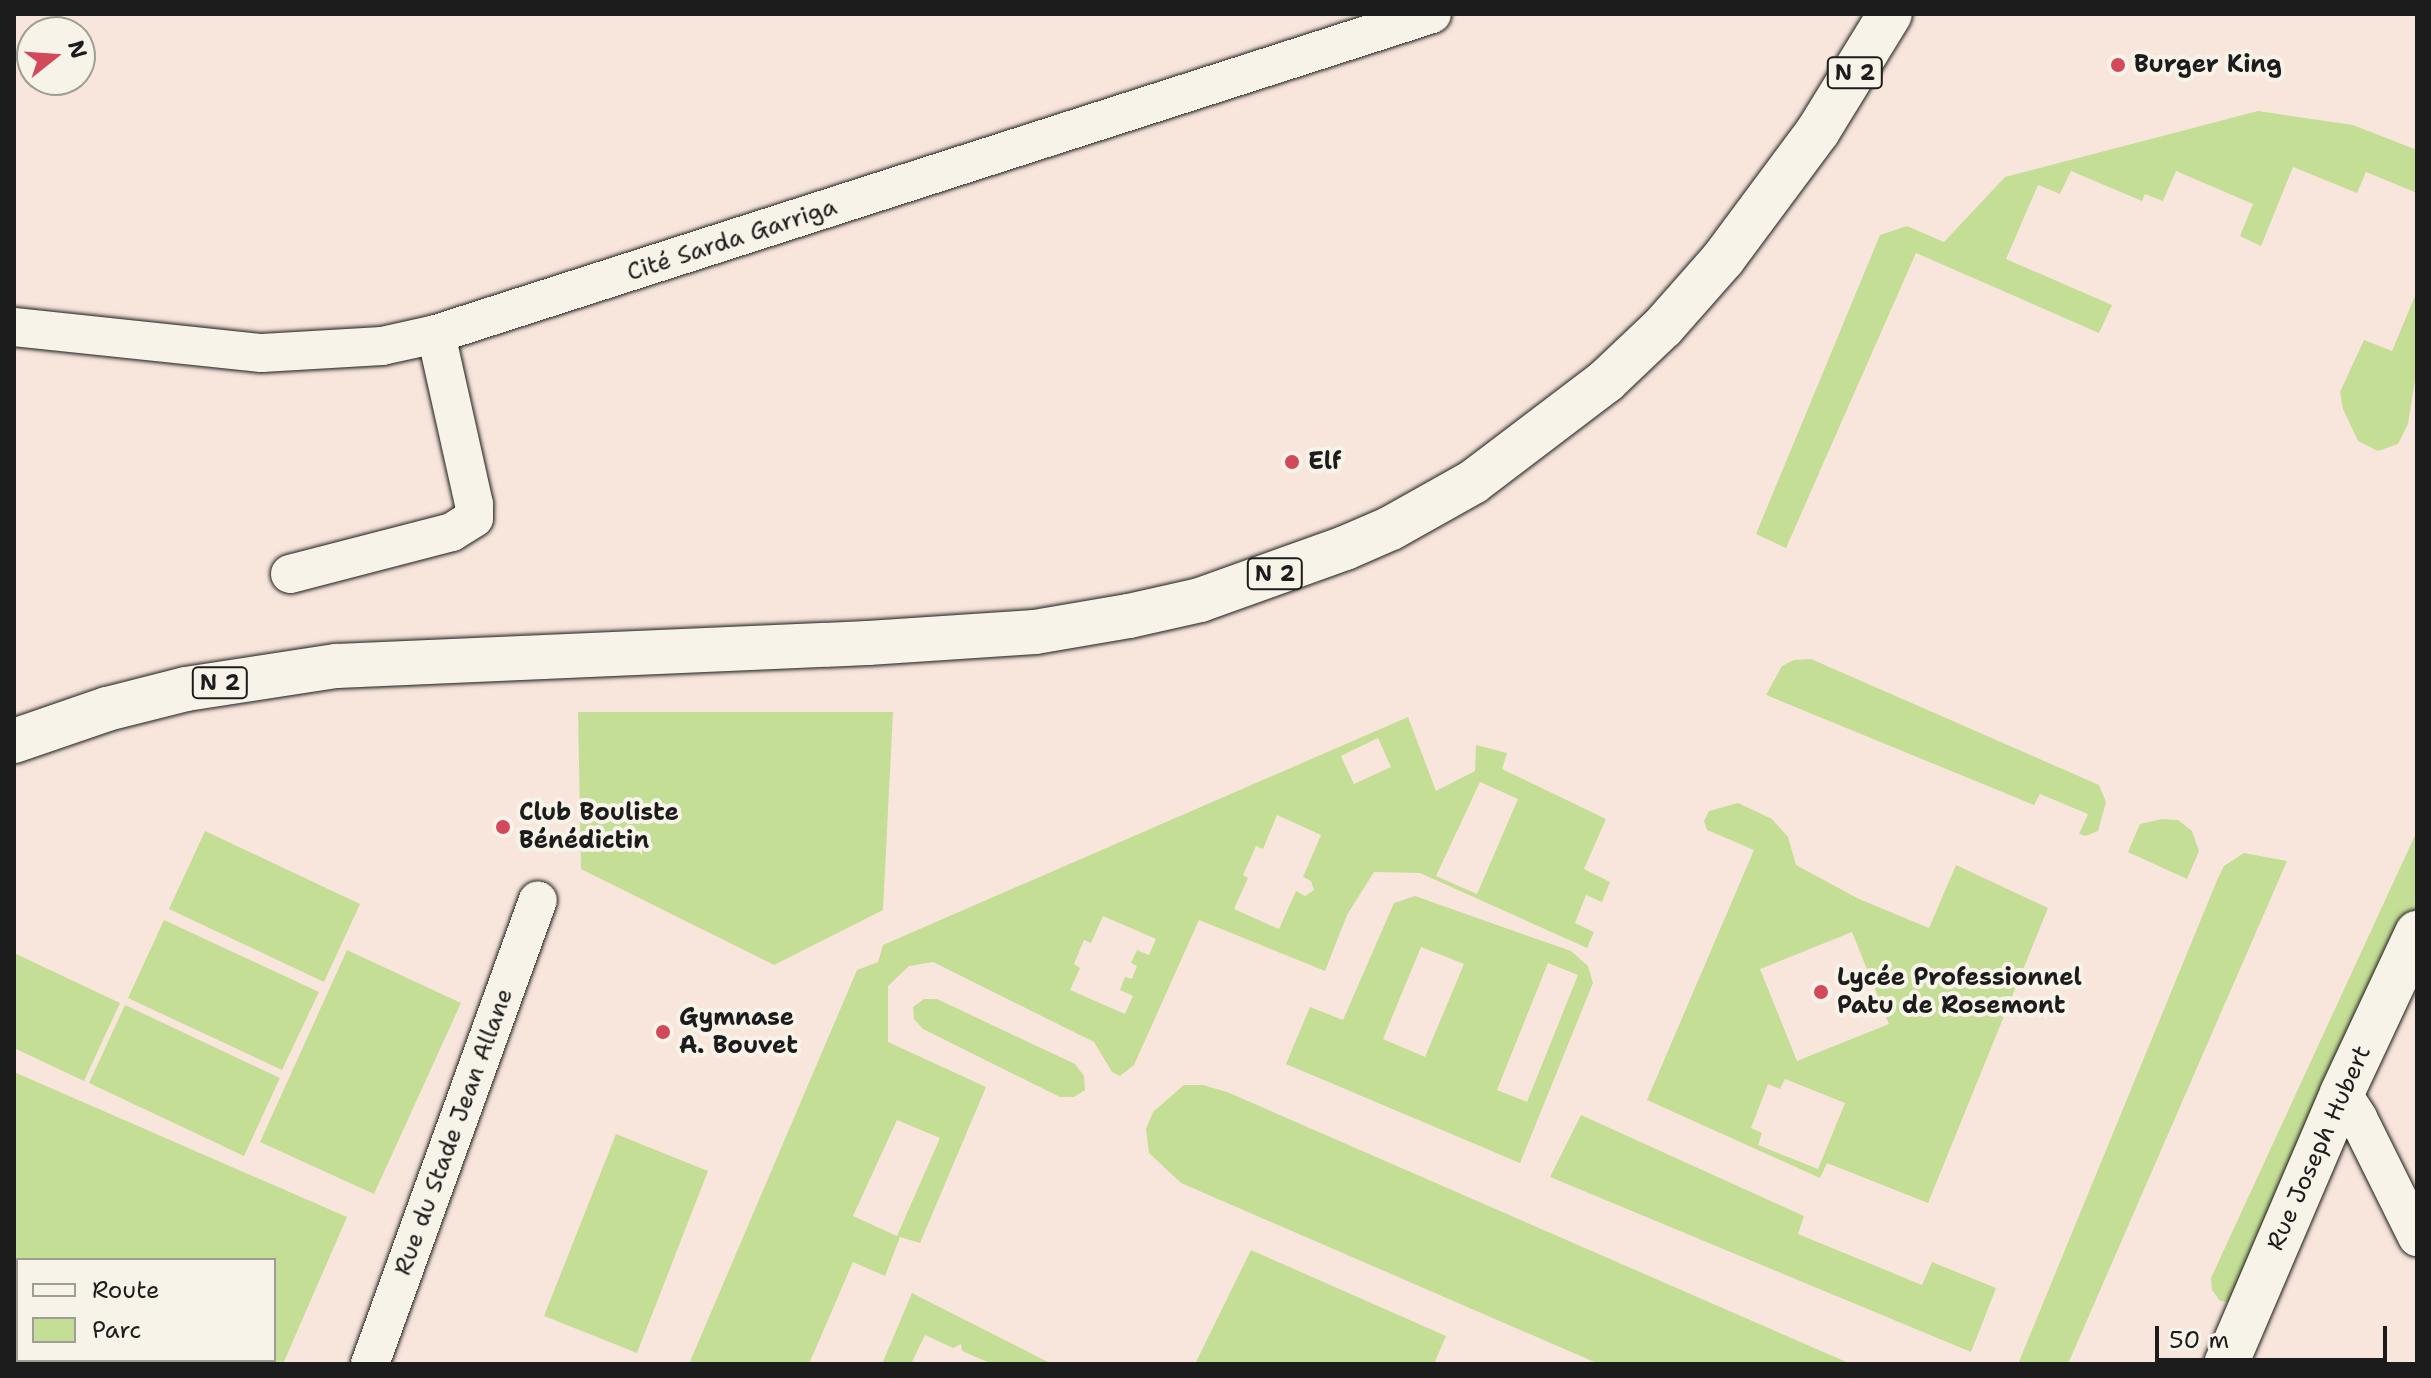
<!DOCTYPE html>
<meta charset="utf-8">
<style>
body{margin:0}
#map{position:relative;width:2431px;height:1378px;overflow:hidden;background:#f8e6dc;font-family:"Shantell Sans",sans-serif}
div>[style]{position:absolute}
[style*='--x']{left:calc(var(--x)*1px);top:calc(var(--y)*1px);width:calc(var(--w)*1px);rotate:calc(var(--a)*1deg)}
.green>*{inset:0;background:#c5de95}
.roads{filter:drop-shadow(0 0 2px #1c1c1c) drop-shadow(0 0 2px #1c1c1c)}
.street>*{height:38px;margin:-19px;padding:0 19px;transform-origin:19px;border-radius:19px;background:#f7f3e8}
.secondary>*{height:44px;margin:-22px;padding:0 22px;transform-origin:22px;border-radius:22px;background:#f7f3e8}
.primary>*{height:44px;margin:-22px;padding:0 22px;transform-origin:22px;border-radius:22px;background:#f7f3e8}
.dots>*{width:22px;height:22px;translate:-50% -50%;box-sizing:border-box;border:4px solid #f7f3e8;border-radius:50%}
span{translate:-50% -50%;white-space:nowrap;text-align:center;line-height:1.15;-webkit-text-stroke:8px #f7f3e8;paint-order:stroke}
.shield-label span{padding:2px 6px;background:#f7f3e8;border:2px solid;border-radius:6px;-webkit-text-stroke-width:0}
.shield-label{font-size:22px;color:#1c1c1c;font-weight:700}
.poi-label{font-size:24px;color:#1c1c1c;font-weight:700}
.left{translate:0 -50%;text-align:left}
.street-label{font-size:24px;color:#1c1c1c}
.frame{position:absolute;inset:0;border:16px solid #1c1c1c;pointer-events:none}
.legend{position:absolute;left:16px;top:1258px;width:260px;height:104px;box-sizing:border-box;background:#f7f3e8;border:2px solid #9f9d96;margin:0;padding:10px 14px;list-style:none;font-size:24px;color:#1c1c1c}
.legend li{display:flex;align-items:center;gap:16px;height:40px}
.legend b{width:40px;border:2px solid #9f9d96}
.north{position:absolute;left:16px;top:16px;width:80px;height:80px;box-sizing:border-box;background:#f7f3e8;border:2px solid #9f9d96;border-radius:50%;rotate:73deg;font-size:22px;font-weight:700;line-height:32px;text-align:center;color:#1c1c1c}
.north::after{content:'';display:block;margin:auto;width:28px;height:36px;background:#d1495b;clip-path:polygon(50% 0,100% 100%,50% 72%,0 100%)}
.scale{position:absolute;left:2155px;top:1326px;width:232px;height:36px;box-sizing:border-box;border:4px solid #1c1c1c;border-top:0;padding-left:10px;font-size:24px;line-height:28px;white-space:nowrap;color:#1c1c1c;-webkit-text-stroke:6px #f7f3e8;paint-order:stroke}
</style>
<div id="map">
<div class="green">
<i style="clip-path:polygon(2258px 111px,2353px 125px,2417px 150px,2417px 193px,2366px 172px,2357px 193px,2293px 167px,2261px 246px,2240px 236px,2253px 204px,2176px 171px,2163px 201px,2145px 194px,2142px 201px,2071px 171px,2060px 194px,2038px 185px,2006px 259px,2112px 305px,2099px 333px,1916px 253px,1786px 548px,1756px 534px,1880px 235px,1907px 226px,1944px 242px,2005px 177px)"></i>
<i style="clip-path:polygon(2417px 291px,2417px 367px,2408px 424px,2398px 444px,2378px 451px,2358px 441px,2343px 409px,2340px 392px,2364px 340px,2392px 351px)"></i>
<i style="clip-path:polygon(1811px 659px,2099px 785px,2106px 802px,2098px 831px,2085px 836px,2079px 834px,2088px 814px,2040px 794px,2034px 805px,1766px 695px,1782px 666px,1794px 660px)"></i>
<i style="clip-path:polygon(578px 712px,893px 712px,883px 910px,774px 965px,581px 869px)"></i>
<i style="clip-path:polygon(evenodd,1408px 717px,1436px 791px,1475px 771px,1476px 745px,1507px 753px,1502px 769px,1606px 819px,1584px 869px,1610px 882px,1602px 902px,1586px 895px,1575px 923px,1594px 932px,1587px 948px,1420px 873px,1374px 872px,1347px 915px,1325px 971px,1199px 920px,1134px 1065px,1120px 1076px,1112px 1072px,1094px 1042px,933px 962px,909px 966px,888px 986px,888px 1042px,986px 1087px,920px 1243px,900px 1237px,885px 1276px,853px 1262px,809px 1364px,689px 1364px,857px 970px,878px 962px,883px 945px,1408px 717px,1378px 738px,1391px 767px,1354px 784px,1341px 756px,1378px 738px,1408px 717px,1480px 782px,1518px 799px,1477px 894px,1436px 876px,1480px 782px,1408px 717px,1277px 815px,1321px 835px,1303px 877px,1311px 881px,1314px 890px,1305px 896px,1296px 891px,1279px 929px,1234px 909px,1248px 878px,1243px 875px,1256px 846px,1263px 849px,1277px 815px,1408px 717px,1103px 916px,1156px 939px,1149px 955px,1137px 950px,1131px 963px,1137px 966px,1132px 979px,1125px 977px,1120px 990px,1133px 996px,1125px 1014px,1070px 990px,1080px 968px,1074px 964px,1084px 940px,1091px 943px,1103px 916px,1408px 717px,897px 1120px,940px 1138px,897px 1236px,853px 1216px,897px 1120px)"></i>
<i style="clip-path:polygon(evenodd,1738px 803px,1772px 819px,1788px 837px,1796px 865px,1859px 899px,1929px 928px,1956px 865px,2048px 908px,1928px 1203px,1827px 1163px,1820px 1178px,1647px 1100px,1754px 850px,1707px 830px,1704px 821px,1709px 811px,1738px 803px,1852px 932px,1889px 1024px,1797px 1061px,1760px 969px,1852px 932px,1738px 803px,1785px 1079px,1845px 1103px,1818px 1169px,1758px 1145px,1762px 1133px,1751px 1128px,1768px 1084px,1780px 1089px,1785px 1079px)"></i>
<i style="clip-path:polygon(2162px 819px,2178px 820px,2192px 831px,2199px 851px,2187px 879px,2128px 852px,2140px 824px)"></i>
<i style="clip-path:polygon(205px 831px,360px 904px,324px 982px,169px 909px)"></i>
<i style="clip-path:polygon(2417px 831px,2417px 926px,2238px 1294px,2228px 1302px,2220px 1301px,2212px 1290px,2211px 1278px)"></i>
<i style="clip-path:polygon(2244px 853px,2287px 861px,2068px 1364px,2018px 1364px,2218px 878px,2224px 866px)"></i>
<i style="clip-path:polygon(evenodd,1415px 896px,1571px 951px,1588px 966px,1593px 983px,1520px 1163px,1286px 1064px,1310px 1007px,1343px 1020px,1394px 903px,1415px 896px,1421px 947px,1464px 964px,1425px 1057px,1383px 1039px,1421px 947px,1415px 896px,1548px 963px,1578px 975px,1527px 1102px,1497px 1090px,1548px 963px)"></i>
<i style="clip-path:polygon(164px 920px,319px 992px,282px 1070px,128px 998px)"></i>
<i style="clip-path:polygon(347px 950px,461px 1003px,374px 1194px,260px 1142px)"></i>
<i style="clip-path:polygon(14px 953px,120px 1003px,84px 1081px,14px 1048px)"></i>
<i style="clip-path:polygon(924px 999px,937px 999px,1075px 1064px,1084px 1076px,1085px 1090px,1074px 1097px,1060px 1097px,923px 1029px,914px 1019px,913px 1007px)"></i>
<i style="clip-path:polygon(125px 1005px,280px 1078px,244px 1156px,89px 1083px)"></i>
<i style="clip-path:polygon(14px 1072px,347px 1217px,283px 1364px,129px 1364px,120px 1360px,274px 1360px,274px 1260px,18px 1260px,18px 1316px,14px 1314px)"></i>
<i style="clip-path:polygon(1184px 1085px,1203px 1085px,1227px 1092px,1851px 1364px,1599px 1364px,1181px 1183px,1149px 1153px,1146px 1129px,1153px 1112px)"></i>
<i style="clip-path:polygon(1581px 1115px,1804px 1216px,1798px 1234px,1922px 1285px,1932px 1262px,1996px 1288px,1971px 1352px,1550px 1177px)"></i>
<i style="clip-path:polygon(616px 1134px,708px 1171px,637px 1353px,544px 1316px)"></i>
<i style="clip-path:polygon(1251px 1250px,1446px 1336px,1434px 1364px,1195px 1364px)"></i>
<i style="clip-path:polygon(912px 1293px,1052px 1364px,992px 1364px,962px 1351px,961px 1344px,953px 1348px,925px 1335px,911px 1364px,882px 1364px)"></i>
</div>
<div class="roads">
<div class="street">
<i style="--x:14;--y:327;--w:249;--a:6"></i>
<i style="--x:262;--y:353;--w:120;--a:-3.3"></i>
<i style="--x:382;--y:346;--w:55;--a:-12.5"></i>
<i style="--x:436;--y:334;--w:1046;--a:-17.81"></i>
<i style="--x:290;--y:574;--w:167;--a:-14.5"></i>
<i style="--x:452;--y:532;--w:26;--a:-32"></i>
<i style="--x:474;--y:518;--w:14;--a:-90"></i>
<i style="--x:474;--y:504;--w:174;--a:-102.6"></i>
<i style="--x:2342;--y:1093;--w:30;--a:57"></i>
<i style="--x:2358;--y:1118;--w:133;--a:63.6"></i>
<i style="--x:370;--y:1364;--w:493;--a:-70.1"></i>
</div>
<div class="secondary">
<i style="--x:2226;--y:1364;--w:295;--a:-66.8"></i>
<i style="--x:2342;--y:1093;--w:177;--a:-64.9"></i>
</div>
<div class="primary">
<i style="--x:14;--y:741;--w:98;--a:-19"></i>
<i style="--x:107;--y:709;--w:81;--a:-14.2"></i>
<i style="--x:186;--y:689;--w:153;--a:-8.7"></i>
<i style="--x:337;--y:666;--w:531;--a:-2.48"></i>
<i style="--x:868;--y:643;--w:167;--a:-3.8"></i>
<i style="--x:1035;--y:632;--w:95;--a:-9.7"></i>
<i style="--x:1129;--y:616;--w:73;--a:-12.7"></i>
<i style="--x:1200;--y:600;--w:154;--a:-19.7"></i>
<i style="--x:1345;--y:548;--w:50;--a:-23.5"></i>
<i style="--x:1391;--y:528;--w:94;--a:-29.3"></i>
<i style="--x:1473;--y:482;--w:167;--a:-37.2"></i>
<i style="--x:1606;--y:381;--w:79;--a:-43.5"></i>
<i style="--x:1663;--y:327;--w:91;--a:-48.6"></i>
<i style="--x:1723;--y:259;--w:159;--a:-53.4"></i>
<i style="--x:1818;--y:131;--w:137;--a:-58.4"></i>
</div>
</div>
<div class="dots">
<i style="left:2118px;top:65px;background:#d1495b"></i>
<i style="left:1292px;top:462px;background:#d1495b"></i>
<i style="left:503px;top:827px;background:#d1495b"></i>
<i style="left:1821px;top:992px;background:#d1495b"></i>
<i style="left:663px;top:1032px;background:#d1495b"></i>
</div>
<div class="shield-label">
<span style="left:1855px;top:73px">N 2</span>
<span style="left:1275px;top:574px">N 2</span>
<span style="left:220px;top:683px">N 2</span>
</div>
<div class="poi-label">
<span class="left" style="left:2134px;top:65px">Burger King</span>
<span class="left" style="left:1308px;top:462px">Elf</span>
<span class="left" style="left:519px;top:827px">Club Bouliste<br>Bénédictin</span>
<span class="left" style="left:1837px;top:992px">Lycée Professionnel<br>Patu de Rosemont</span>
<span class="left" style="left:679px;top:1032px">Gymnase<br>A. Bouvet</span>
</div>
<div class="street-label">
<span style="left:732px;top:240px;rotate:-18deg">Cité Sarda Garriga</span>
<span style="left:454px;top:1132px;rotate:-70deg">Rue du Stade Jean Allane</span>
<span style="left:2319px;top:1148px;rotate:-66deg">Rue Joseph Hubert</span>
</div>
<div class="frame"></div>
<ul class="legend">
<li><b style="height:10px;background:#f7f3e8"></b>Route</li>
<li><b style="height:22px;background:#c5de95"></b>Parc</li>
</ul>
<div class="north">N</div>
<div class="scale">50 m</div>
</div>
